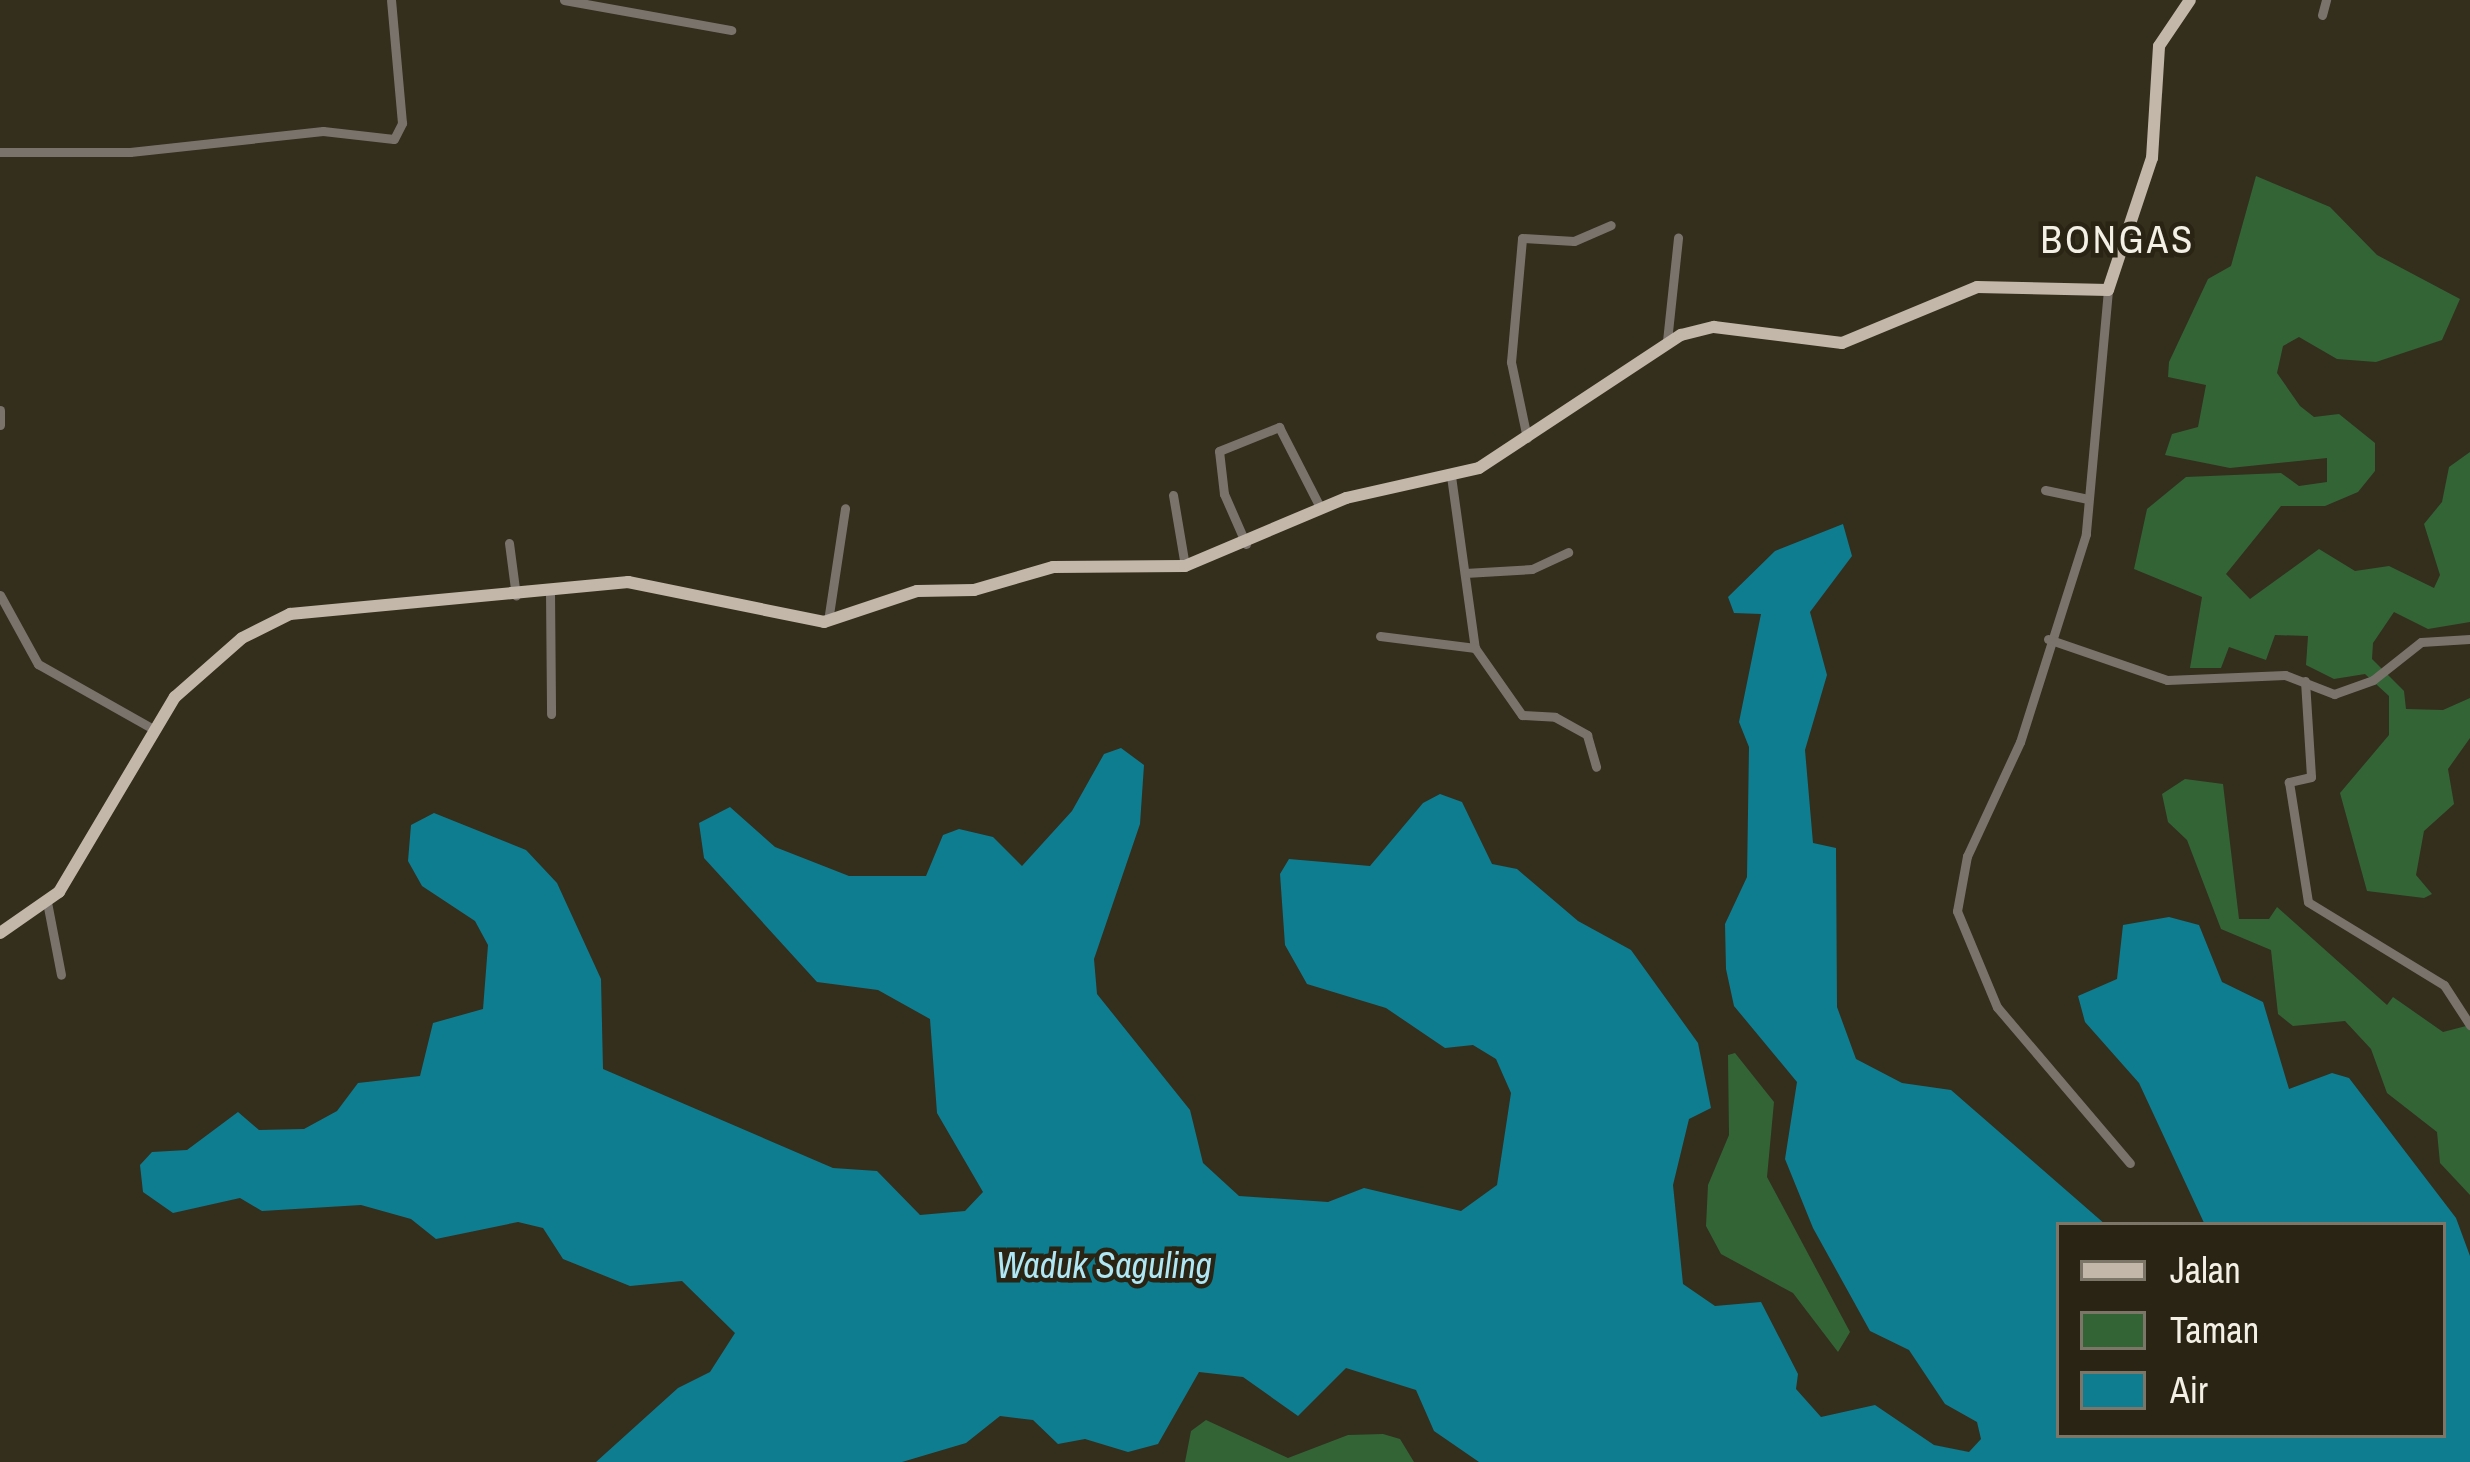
<!DOCTYPE html>
<style>
body{margin:0}
#map{position:relative;width:2470px;height:1462px;overflow:hidden;background:#342e1d;font-family:"Archivo Narrow",sans-serif}
div>[style]{position:absolute}
[style*='--x']{left:calc(var(--x)*1px);top:calc(var(--y)*1px);width:calc(var(--w)*1px);rotate:calc(var(--a)*1deg)}
.green>*{inset:0;background:#336436}
.water>*{inset:0;background:#0e7d90}
.minor>*{height:9px;margin:-4.5px;padding:0 4.5px;transform-origin:4.5px;border-radius:4.5px;background:#79736c}
.major>*{height:12px;margin:-6px;padding:0 6px;transform-origin:6px;border-radius:6px;background:#c3b7a9}
span{translate:-50% -50%;white-space:nowrap;text-align:center;line-height:1.15;-webkit-text-stroke:9px #2a2414;paint-order:stroke}
.water-label{font-size:36px;color:#b0e7f4;font-style:italic}
.quarter-label{font-size:39px;color:#f4f0e5;letter-spacing:3px}
.legend{position:absolute;left:2056px;top:1222px;width:390px;height:216px;box-sizing:border-box;background:#2a2414;border:3px solid #7b7668;margin:0;padding:15px 21px;list-style:none;font-size:36px;color:#f4f0e5}
.legend li{display:flex;align-items:center;gap:24px;height:60px}
.legend b{width:60px;border:3px solid #7b7668}
</style>
<div id="map">
<div class="green">
<i style="clip-path:polygon(2256px 176px,2330px 207px,2377px 255px,2460px 299px,2442px 340px,2376px 362px,2337px 359px,2299px 337px,2283px 346px,2277px 373px,2300px 406px,2314px 417px,2339px 414px,2375px 443px,2375px 471px,2358px 492px,2325px 506px,2281px 506px,2226px 574px,2250px 599px,2319px 549px,2355px 571px,2389px 566px,2434px 588px,2440px 575px,2424px 524px,2442px 502px,2449px 467px,2470px 452px,2470px 622px,2428px 629px,2394px 612px,2373px 643px,2372px 659px,2404px 691px,2406px 709px,2443px 710px,2470px 698px,2470px 738px,2448px 769px,2454px 804px,2424px 831px,2416px 875px,2432px 894px,2424px 898px,2367px 891px,2340px 793px,2389px 735px,2389px 696px,2365px 674px,2334px 679px,2306px 665px,2308px 636px,2275px 635px,2266px 660px,2229px 647px,2221px 668px,2190px 668px,2202px 597px,2134px 569px,2147px 509px,2186px 477px,2281px 473px,2299px 486px,2327px 482px,2327px 458px,2230px 468px,2165px 455px,2172px 434px,2198px 427px,2206px 385px,2168px 377px,2169px 362px,2208px 279px,2231px 266px)"></i>
<i style="clip-path:polygon(2185px 779px,2223px 784px,2239px 919px,2269px 919px,2277px 907px,2387px 1005px,2393px 997px,2443px 1032px,2470px 1025px,2470px 1195px,2440px 1163px,2437px 1132px,2387px 1093px,2371px 1049px,2345px 1021px,2293px 1026px,2278px 1014px,2271px 950px,2221px 929px,2187px 840px,2168px 822px,2162px 794px)"></i>
<i style="clip-path:polygon(1735px 1053px,1774px 1102px,1767px 1177px,1850px 1332px,1838px 1352px,1793px 1293px,1721px 1254px,1706px 1226px,1708px 1185px,1729px 1135px,1728px 1055px)"></i>
<i style="clip-path:polygon(1206px 1420px,1288px 1458px,1348px 1435px,1383px 1434px,1400px 1439px,1414px 1462px,1185px 1462px,1191px 1431px)"></i>
</div>
<div class="water">
<i style="clip-path:polygon(1843px 524px,1852px 556px,1810px 612px,1827px 675px,1805px 750px,1813px 843px,1836px 848px,1837px 1007px,1856px 1059px,1902px 1083px,1951px 1090px,2106px 1225px,2059px 1225px,2059px 1435px,2443px 1435px,2443px 1225px,2205px 1225px,2139px 1083px,2085px 1022px,2078px 996px,2117px 979px,2123px 925px,2169px 917px,2199px 925px,2222px 982px,2263px 1002px,2289px 1089px,2332px 1073px,2349px 1078px,2456px 1218px,2470px 1256px,2470px 1462px,1479px 1462px,1434px 1431px,1416px 1390px,1346px 1368px,1298px 1416px,1243px 1377px,1199px 1372px,1158px 1444px,1128px 1452px,1085px 1439px,1058px 1444px,1033px 1420px,1000px 1416px,966px 1443px,902px 1462px,596px 1462px,678px 1388px,710px 1372px,735px 1333px,682px 1281px,630px 1286px,563px 1259px,543px 1228px,518px 1222px,436px 1239px,411px 1219px,361px 1205px,262px 1211px,240px 1198px,173px 1213px,143px 1192px,140px 1165px,152px 1152px,187px 1150px,238px 1112px,259px 1130px,304px 1129px,337px 1111px,358px 1083px,420px 1076px,433px 1023px,483px 1009px,488px 945px,475px 921px,422px 886px,408px 861px,411px 825px,434px 813px,526px 850px,557px 883px,601px 979px,603px 1069px,833px 1168px,877px 1171px,920px 1215px,965px 1211px,983px 1192px,937px 1113px,930px 1019px,878px 990px,817px 982px,704px 858px,699px 823px,730px 807px,775px 847px,849px 876px,926px 876px,943px 835px,959px 829px,993px 837px,1022px 866px,1072px 811px,1104px 754px,1121px 748px,1144px 765px,1140px 824px,1094px 959px,1097px 994px,1190px 1110px,1203px 1163px,1239px 1196px,1328px 1202px,1364px 1188px,1461px 1211px,1497px 1185px,1511px 1093px,1496px 1059px,1473px 1045px,1445px 1048px,1386px 1008px,1307px 984px,1285px 945px,1280px 874px,1289px 859px,1370px 866px,1423px 803px,1440px 794px,1462px 802px,1492px 864px,1517px 869px,1578px 921px,1631px 950px,1698px 1043px,1711px 1108px,1689px 1119px,1673px 1185px,1683px 1284px,1715px 1306px,1761px 1302px,1798px 1374px,1796px 1389px,1821px 1417px,1875px 1405px,1934px 1445px,1969px 1452px,1981px 1439px,1977px 1422px,1945px 1404px,1909px 1350px,1870px 1331px,1813px 1228px,1785px 1159px,1797px 1082px,1734px 1006px,1726px 969px,1725px 924px,1747px 877px,1749px 747px,1739px 722px,1761px 614px,1734px 613px,1728px 597px,1775px 551px)"></i>
</div>
<div class="minor">
<i style="--x:564;--y:0;--w:170;--a:10.2"></i>
<i style="--x:2322;--y:15;--w:16;--a:-75"></i>
<i style="--x:0;--y:152;--w:130;--a:0"></i>
<i style="--x:130;--y:152;--w:194;--a:-6.2"></i>
<i style="--x:323;--y:131;--w:71;--a:6.4"></i>
<i style="--x:394;--y:139;--w:18;--a:-63"></i>
<i style="--x:402;--y:123;--w:123;--a:-95.1"></i>
<i style="--x:2108;--y:290;--w:245;--a:95.2"></i>
<i style="--x:2086;--y:534;--w:218;--a:107.6"></i>
<i style="--x:2020;--y:742;--w:126;--a:114.9"></i>
<i style="--x:1967;--y:856;--w:56;--a:100.3"></i>
<i style="--x:1957;--y:911;--w:104;--a:67.4"></i>
<i style="--x:1997;--y:1007;--w:205;--a:49.6"></i>
<i style="--x:1667;--y:341;--w:104;--a:-83.9"></i>
<i style="--x:0;--y:410;--w:15;--a:90"></i>
<i style="--x:1527;--y:438;--w:78;--a:-101.9"></i>
<i style="--x:1511;--y:362;--w:124;--a:-84.9"></i>
<i style="--x:1522;--y:238;--w:52;--a:3.3"></i>
<i style="--x:1574;--y:241;--w:40;--a:-23.4"></i>
<i style="--x:1451;--y:476;--w:174;--a:82.1"></i>
<i style="--x:1475;--y:648;--w:82;--a:55"></i>
<i style="--x:1522;--y:715;--w:33;--a:3"></i>
<i style="--x:1555;--y:717;--w:37;--a:29"></i>
<i style="--x:1587;--y:735;--w:33;--a:74"></i>
<i style="--x:2045;--y:490;--w:44;--a:11.8"></i>
<i style="--x:1173;--y:495;--w:72;--a:80.4"></i>
<i style="--x:509;--y:543;--w:53;--a:82.5"></i>
<i style="--x:1246;--y:544;--w:55;--a:-113.7"></i>
<i style="--x:1224;--y:494;--w:43;--a:-96.6"></i>
<i style="--x:1219;--y:451;--w:65;--a:-21.8"></i>
<i style="--x:1279;--y:427;--w:90;--a:62.9"></i>
<i style="--x:1465;--y:573;--w:67;--a:-3.4"></i>
<i style="--x:1532;--y:569;--w:40;--a:-25"></i>
<i style="--x:550;--y:591;--w:123;--a:89.5"></i>
<i style="--x:0;--y:595;--w:79;--a:61.2"></i>
<i style="--x:38;--y:664;--w:129;--a:29.4"></i>
<i style="--x:828;--y:621;--w:114;--a:-81.4"></i>
<i style="--x:1380;--y:636;--w:96;--a:7.2"></i>
<i style="--x:2048;--y:639;--w:126;--a:19"></i>
<i style="--x:2167;--y:680;--w:118;--a:-2.4"></i>
<i style="--x:2285;--y:675;--w:53;--a:21.2"></i>
<i style="--x:2334;--y:694;--w:41;--a:-19.7"></i>
<i style="--x:2373;--y:680;--w:61;--a:-38.4"></i>
<i style="--x:2421;--y:642;--w:49;--a:-3.5"></i>
<i style="--x:2305;--y:681;--w:96;--a:86.4"></i>
<i style="--x:2311;--y:777;--w:23;--a:167"></i>
<i style="--x:2289;--y:782;--w:121;--a:81"></i>
<i style="--x:2308;--y:902;--w:159;--a:31.4"></i>
<i style="--x:2444;--y:985;--w:48;--a:57"></i>
<i style="--x:47;--y:902;--w:74;--a:79.1"></i>
</div>
<div class="major">
<i style="--x:0;--y:933;--w:72;--a:-34.8"></i>
<i style="--x:59;--y:892;--w:227;--a:-59.3"></i>
<i style="--x:175;--y:697;--w:89;--a:-41.4"></i>
<i style="--x:242;--y:638;--w:54;--a:-26.6"></i>
<i style="--x:290;--y:614;--w:340;--a:-5.4"></i>
<i style="--x:628;--y:582;--w:200;--a:11.5"></i>
<i style="--x:824;--y:622;--w:98;--a:-18.4"></i>
<i style="--x:917;--y:591;--w:57;--a:-1"></i>
<i style="--x:974;--y:590;--w:82;--a:-16.2"></i>
<i style="--x:1053;--y:567;--w:132;--a:-0.4"></i>
<i style="--x:1185;--y:566;--w:175;--a:-22.9"></i>
<i style="--x:1346;--y:498;--w:136;--a:-12.7"></i>
<i style="--x:1479;--y:468;--w:242;--a:-33.4"></i>
<i style="--x:1681;--y:335;--w:34;--a:-14"></i>
<i style="--x:1714;--y:327;--w:129;--a:7.1"></i>
<i style="--x:1842;--y:343;--w:146;--a:-22.5"></i>
<i style="--x:1977;--y:287;--w:131;--a:1.3"></i>
<i style="--x:2108;--y:290;--w:139;--a:-71.6"></i>
<i style="--x:2152;--y:158;--w:112;--a:-86.4"></i>
<i style="--x:2159;--y:46;--w:55;--a:-56"></i>
</div>
<div class="water-label">
<span style="left:1104px;top:1266px">Waduk Saguling</span>
</div>
<div class="quarter-label">
<span style="left:2118px;top:239px">BONGAS</span>
</div>
<ul class="legend">
<li><b style="height:15px;background:#c3b7a9"></b>Jalan</li>
<li><b style="height:33px;background:#336436"></b>Taman</li>
<li><b style="height:33px;background:#0e7d90"></b>Air</li>
</ul>
</div>
